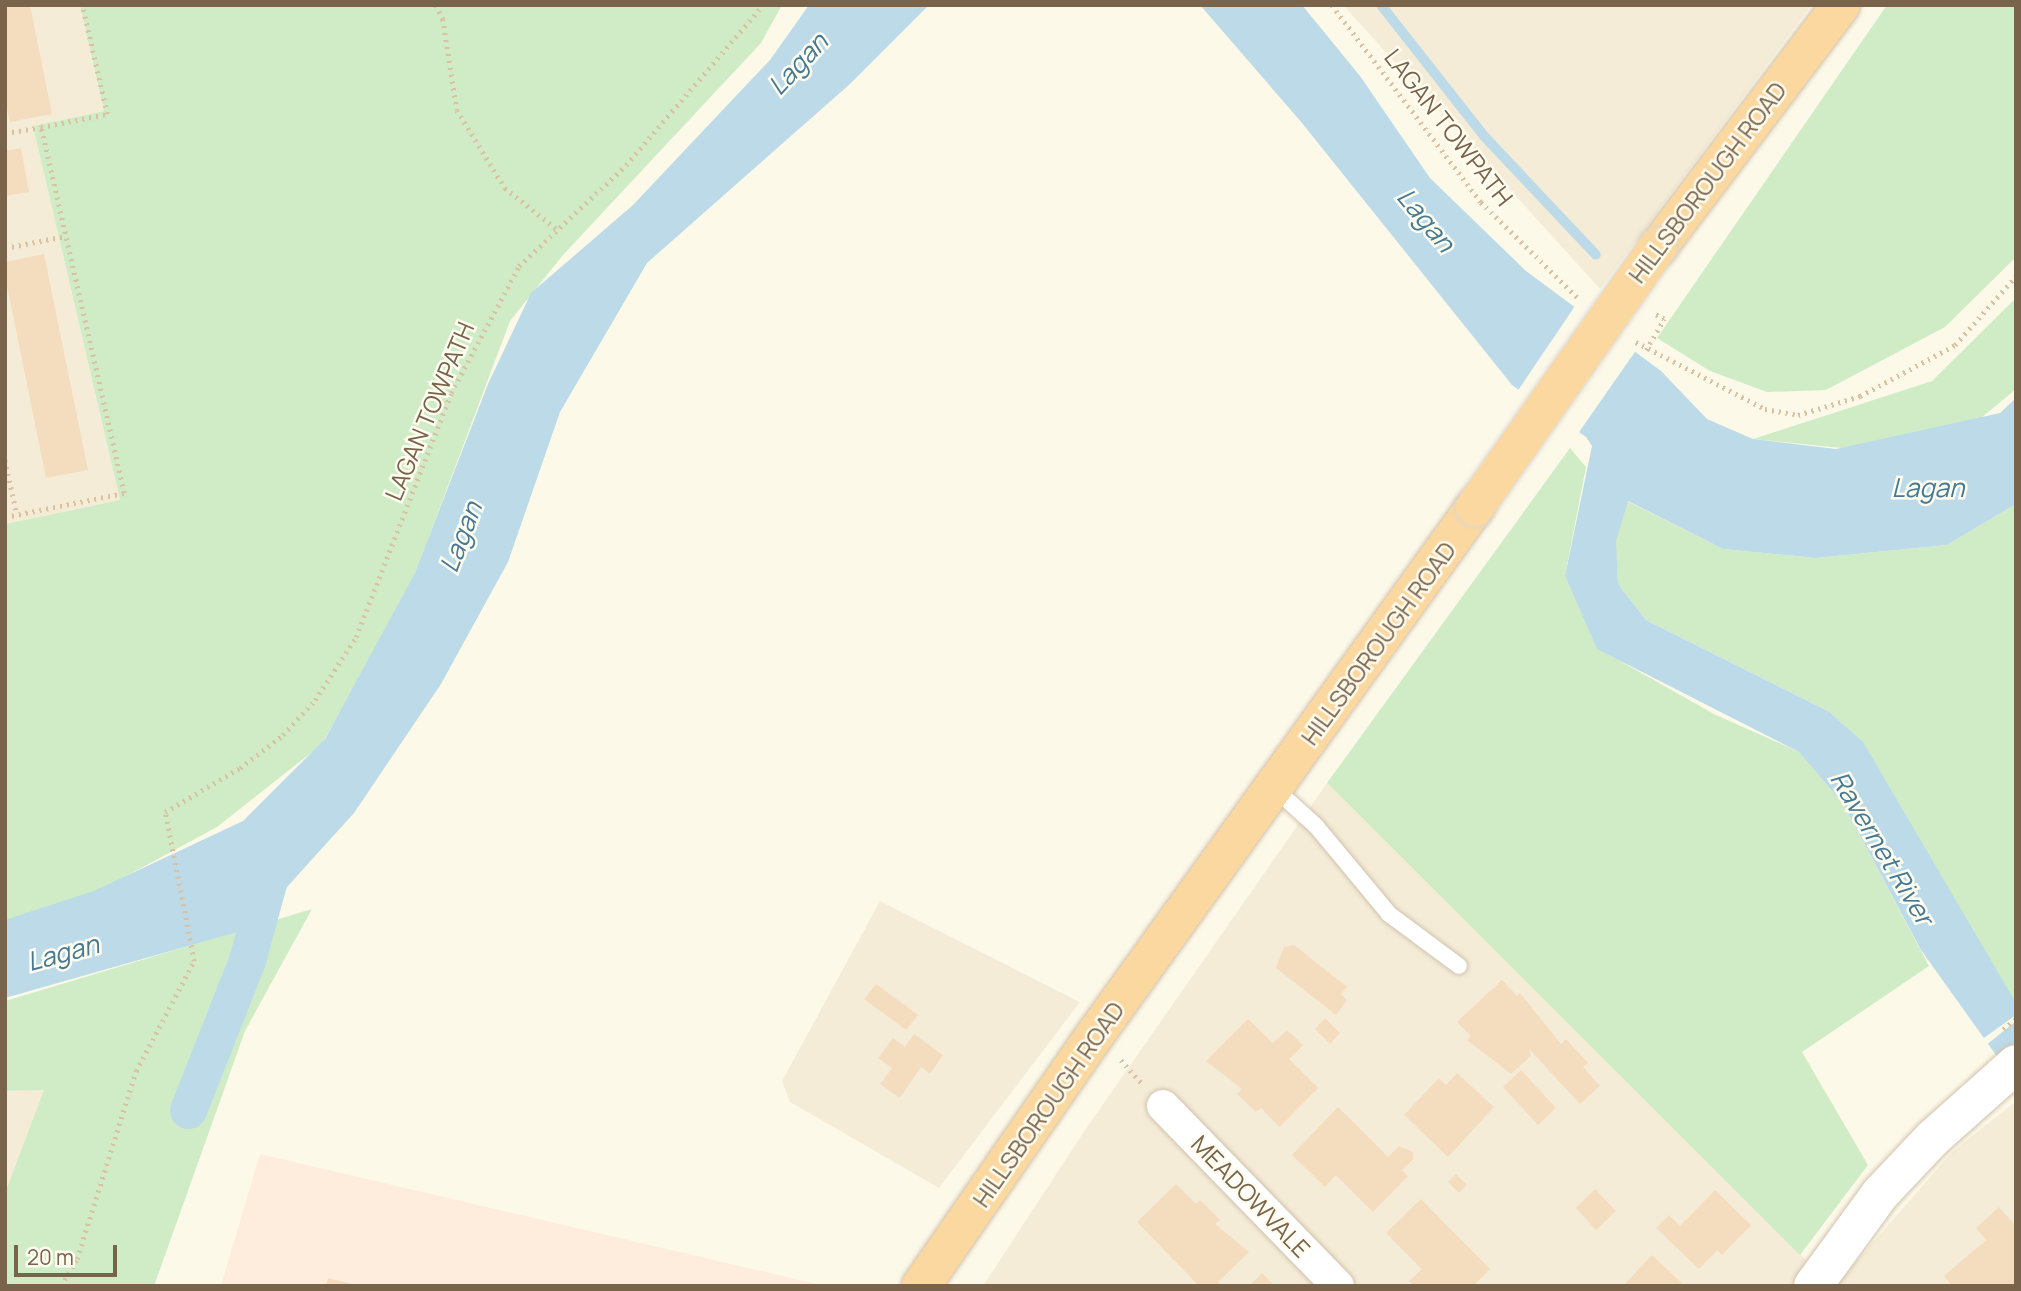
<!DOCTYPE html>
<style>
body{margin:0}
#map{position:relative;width:2021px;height:1291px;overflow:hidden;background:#fdf9e9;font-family:Manrope,sans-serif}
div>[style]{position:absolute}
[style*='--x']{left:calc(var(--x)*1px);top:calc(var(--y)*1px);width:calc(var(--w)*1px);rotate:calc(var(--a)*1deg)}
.residential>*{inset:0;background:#f5ecd7}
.commercial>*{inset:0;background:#feecdc}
.green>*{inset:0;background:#cfecc6}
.water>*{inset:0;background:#bcdae8}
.pier>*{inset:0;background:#fdf9e9}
.stream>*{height:10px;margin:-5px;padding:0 5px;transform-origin:5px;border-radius:5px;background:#bcdae8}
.canal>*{height:37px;margin:-18.5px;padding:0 18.5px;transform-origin:18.5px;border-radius:18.5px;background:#bcdae8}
.building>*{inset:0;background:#f4ddbf}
.path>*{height:4.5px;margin-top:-2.25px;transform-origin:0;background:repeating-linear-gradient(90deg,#dac1a1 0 2px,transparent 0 7px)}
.roads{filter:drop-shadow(0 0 2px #d0c2ad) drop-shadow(0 0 2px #d0c2ad)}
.service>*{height:16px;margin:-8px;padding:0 8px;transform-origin:8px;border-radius:8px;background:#fff}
.minor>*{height:32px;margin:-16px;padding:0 16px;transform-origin:16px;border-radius:16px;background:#fff}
.tertiary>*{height:38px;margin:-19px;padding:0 19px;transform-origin:19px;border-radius:19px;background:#fff}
.trunk>*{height:38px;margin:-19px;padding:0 19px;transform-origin:19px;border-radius:19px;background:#fbd89f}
.bridges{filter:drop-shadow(0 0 2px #dcd6d0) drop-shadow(0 0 2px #dcd6d0)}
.trunk-bridge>*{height:38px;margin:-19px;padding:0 19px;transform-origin:19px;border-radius:19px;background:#fbd89f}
span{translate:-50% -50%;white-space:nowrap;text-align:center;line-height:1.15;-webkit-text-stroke:5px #fffcf0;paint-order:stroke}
.street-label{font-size:24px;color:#79634b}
.water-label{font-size:26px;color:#467a94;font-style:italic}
.frame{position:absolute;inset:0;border:7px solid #79634b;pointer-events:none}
.scale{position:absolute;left:14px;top:1245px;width:103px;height:32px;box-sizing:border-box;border:4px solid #79634b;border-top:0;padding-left:9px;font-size:21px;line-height:24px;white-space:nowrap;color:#79634b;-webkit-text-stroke:5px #fffcf0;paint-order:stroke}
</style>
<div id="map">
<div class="residential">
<i style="clip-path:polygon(5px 5px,80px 5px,104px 111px,33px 126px,120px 500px,5px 524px)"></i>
<i style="clip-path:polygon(1343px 5px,1811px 5px,1600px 289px)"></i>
<i style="clip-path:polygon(1327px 783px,1832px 1286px,983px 1286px,1083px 1133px)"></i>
<i style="clip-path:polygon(880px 901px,1080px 1002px,939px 1188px,790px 1102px,782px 1081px)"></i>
<i style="clip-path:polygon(45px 1089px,5px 1193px,5px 1091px)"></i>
<i style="clip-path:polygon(2016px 1101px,2016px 1286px,1835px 1286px,1952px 1152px)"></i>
</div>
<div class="commercial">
<i style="clip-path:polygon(260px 1154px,825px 1286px,221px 1286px)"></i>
</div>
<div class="green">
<i style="clip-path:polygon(80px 5px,782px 5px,761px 43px,563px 255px,510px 321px,406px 598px,321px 745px,217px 827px,106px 887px,5px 924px,5px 524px,120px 500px,33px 126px,104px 111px)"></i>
<i style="clip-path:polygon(1887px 5px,2016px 5px,2016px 257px,1945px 327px,1826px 390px,1767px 392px,1710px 371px,1657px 338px)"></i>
<i style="clip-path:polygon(2016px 298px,2016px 389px,1963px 433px,1841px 448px,1753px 439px,1932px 381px)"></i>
<i style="clip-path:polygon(1570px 448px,1586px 467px,1565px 576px,1597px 648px,1714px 714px,1799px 752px,1843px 804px,1929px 966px,1802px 1052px,1868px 1165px,1800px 1255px,1327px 783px)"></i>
<i style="clip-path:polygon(1627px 501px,1723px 549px,1816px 558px,1947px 545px,2016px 504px,2016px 1000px,2011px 1002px,1828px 711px,1646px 620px,1618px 584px,1615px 536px)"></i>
<i style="clip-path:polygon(312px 909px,245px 1031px,154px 1286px,5px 1286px,5px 1193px,44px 1090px,5px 1091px,5px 1001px)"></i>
</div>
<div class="water">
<i style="clip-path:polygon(809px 5px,929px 5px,850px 84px,647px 263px,560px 412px,508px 562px,441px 684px,354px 813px,258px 919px,234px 933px,5px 998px,5px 920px,94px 891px,243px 821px,325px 739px,415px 573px,488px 384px,531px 293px,633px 205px,770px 60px)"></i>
<i style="clip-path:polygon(1200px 5px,1302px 5px,1360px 76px,1430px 178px,1526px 271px,1661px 371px,1707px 419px,1753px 439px,1836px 449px,2000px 413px,2016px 398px,2016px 504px,1947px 545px,1816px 558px,1723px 549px,1628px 501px,1616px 541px,1618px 584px,1646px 620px,1828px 711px,1863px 742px,2016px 1003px,2016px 1083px,1921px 950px,1843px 804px,1799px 752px,1597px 649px,1565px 576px,1592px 446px,1586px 437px,1512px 385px,1302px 123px)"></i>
</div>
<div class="pier">
<i style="clip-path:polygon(1577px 303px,1637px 349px,1577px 435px,1517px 392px)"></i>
<i style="clip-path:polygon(2016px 1015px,2016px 1021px,1985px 1046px,1981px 1040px)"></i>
</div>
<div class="stream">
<i style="--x:1381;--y:5;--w:167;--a:51.8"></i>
<i style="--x:1484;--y:136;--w:163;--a:46.7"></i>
</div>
<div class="canal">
<i style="--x:188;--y:1110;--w:161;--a:-68.5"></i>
<i style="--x:247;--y:960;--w:91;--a:-74.7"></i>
</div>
<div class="building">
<i style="clip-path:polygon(5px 5px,30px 5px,52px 114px,10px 122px,5px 101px)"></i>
<i style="clip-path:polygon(21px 148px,29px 192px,5px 196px,5px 151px)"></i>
<i style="clip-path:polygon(44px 254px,88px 470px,46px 478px,5px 276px,5px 262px)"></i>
<i style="clip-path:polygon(1294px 945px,1347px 987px,1341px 994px,1347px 1000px,1336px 1015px,1276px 968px,1284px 947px)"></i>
<i style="clip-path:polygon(1502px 980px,1517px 996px,1520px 993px,1561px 1044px,1566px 1039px,1588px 1063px,1583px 1067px,1600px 1086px,1580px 1104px,1529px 1049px,1531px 1056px,1511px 1074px,1467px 1040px,1471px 1036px,1457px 1022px)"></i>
<i style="clip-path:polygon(876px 984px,918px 1015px,906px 1030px,864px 999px)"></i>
<i style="clip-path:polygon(1325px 1018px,1340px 1033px,1330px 1044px,1315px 1029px)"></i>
<i style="clip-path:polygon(1248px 1019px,1273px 1043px,1287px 1030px,1303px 1045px,1289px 1059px,1318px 1088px,1280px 1127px,1261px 1108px,1256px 1112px,1237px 1094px,1242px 1089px,1206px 1061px)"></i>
<i style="clip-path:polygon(914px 1034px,943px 1055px,930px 1074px,921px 1067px,900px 1098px,880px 1084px,892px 1068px,878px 1058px,893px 1038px,905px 1047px)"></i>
<i style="clip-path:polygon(1521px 1070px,1556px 1108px,1538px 1125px,1503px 1087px)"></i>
<i style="clip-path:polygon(1457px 1073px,1494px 1107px,1448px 1157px,1404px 1115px,1439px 1078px,1446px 1085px)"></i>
<i style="clip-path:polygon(1338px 1107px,1388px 1157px,1399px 1146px,1413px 1152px,1413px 1159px,1402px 1170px,1408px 1176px,1373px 1212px,1336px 1175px,1325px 1187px,1292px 1155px)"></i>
<i style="clip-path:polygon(1456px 1174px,1467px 1185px,1459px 1193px,1448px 1182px)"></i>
<i style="clip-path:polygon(1176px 1184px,1196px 1204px,1200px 1200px,1220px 1220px,1215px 1224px,1249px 1252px,1218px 1282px,1222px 1286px,1199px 1286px,1137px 1222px)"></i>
<i style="clip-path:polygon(1595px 1189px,1616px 1211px,1596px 1230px,1576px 1208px)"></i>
<i style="clip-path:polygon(1715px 1190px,1751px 1225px,1722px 1255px,1717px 1250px,1699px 1269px,1656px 1228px,1669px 1215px,1680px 1226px)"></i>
<i style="clip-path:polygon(1421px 1199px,1490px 1269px,1473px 1286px,1414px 1286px,1409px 1281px,1422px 1269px,1386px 1233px)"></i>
<i style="clip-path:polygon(1999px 1207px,2016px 1226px,2016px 1281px,2010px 1286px,1952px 1286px,1944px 1276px,1986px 1240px,1976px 1228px)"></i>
<i style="clip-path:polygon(1652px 1255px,1685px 1286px,1623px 1286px)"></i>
<i style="clip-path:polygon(1262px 1273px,1275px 1286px,1249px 1286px)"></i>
<i style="clip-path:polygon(328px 1278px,356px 1285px,356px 1286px,326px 1286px)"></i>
</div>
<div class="path">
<i style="--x:436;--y:5;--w:16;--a:63"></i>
<i style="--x:443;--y:19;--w:92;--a:81.3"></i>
<i style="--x:457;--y:110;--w:92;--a:58.4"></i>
<i style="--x:505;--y:188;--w:68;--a:38.4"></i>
<i style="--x:1332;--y:5;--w:247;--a:52.9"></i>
<i style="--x:1481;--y:202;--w:138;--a:44.7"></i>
<i style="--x:5;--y:133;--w:36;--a:-9"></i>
<i style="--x:5;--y:248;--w:62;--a:-11.1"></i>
<i style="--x:1636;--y:342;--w:145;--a:27.4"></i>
<i style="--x:1765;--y:409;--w:34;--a:10"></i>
<i style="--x:1798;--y:415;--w:65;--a:-17"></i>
<i style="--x:1860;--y:396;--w:108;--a:-28.2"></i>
<i style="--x:1955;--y:345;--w:92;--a:-48.5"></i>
<i style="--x:1646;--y:350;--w:36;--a:-60"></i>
<i style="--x:1664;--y:319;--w:9;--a:-153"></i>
<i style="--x:5;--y:460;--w:55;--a:77.5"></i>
<i style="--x:5;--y:517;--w:121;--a:-11.4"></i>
<i style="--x:124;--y:493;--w:375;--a:-102.8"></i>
<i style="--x:41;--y:127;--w:67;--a:-11.1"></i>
<i style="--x:107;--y:114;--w:112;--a:-102.9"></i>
<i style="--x:2003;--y:1029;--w:16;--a:-38"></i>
<i style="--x:1121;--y:1060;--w:30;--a:48"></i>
<i style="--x:61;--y:1286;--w:31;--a:-59"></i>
<i style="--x:77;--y:1259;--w:197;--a:-72.6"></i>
<i style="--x:136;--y:1071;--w:124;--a:-62.2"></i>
<i style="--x:194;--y:961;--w:152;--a:-101"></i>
<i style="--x:165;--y:812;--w:87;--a:-30.4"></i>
<i style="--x:240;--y:768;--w:54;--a:-37.5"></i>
<i style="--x:283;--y:735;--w:47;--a:-47.6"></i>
<i style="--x:315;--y:700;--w:75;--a:-56.9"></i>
<i style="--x:356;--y:637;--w:262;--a:-68.7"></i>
<i style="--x:451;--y:393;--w:144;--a:-61.8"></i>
<i style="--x:519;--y:266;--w:147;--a:-43.3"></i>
<i style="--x:626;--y:165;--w:211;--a:-49.4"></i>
</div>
<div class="roads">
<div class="service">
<i style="--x:1274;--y:788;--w:57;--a:42.1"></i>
<i style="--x:1316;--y:826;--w:114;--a:50.3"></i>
<i style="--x:1389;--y:914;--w:87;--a:36.6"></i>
</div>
<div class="minor">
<i style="--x:1163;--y:1106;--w:251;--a:45.8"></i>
</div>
<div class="tertiary">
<i style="--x:1813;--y:1286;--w:114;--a:-53.9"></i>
<i style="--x:1880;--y:1194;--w:77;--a:-46.6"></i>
<i style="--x:1933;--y:1138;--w:111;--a:-41.7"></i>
</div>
<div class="trunk">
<i style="--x:1658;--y:247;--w:303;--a:-52.9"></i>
<i style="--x:921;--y:1286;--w:305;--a:-55.3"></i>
<i style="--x:1095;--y:1035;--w:651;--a:-54.26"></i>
</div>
</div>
<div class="bridges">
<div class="trunk-bridge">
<i style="--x:1475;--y:507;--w:318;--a:-54.9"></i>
</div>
</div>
<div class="street-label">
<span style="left:1449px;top:127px;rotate:52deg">LAGAN TOWPATH</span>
<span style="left:1707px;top:182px;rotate:-53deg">HILLSBOROUGH ROAD</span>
<span style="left:429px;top:411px;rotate:-67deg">LAGAN TOWPATH</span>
<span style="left:1378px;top:643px;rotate:-54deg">HILLSBOROUGH ROAD</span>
<span style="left:1048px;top:1104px;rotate:-55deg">HILLSBOROUGH ROAD</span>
<span style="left:1251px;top:1196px;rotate:46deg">MEADOWVALE</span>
</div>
<div class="water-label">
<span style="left:798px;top:64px;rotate:-47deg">Lagan</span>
<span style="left:1426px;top:220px;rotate:50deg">Lagan</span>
<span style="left:1928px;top:488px">Lagan</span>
<span style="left:461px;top:537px;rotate:-69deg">Lagan</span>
<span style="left:1882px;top:848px;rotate:59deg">Ravernet River</span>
<span style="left:63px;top:953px;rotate:-15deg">Lagan</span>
</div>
<div class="frame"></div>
<div class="scale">20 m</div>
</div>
